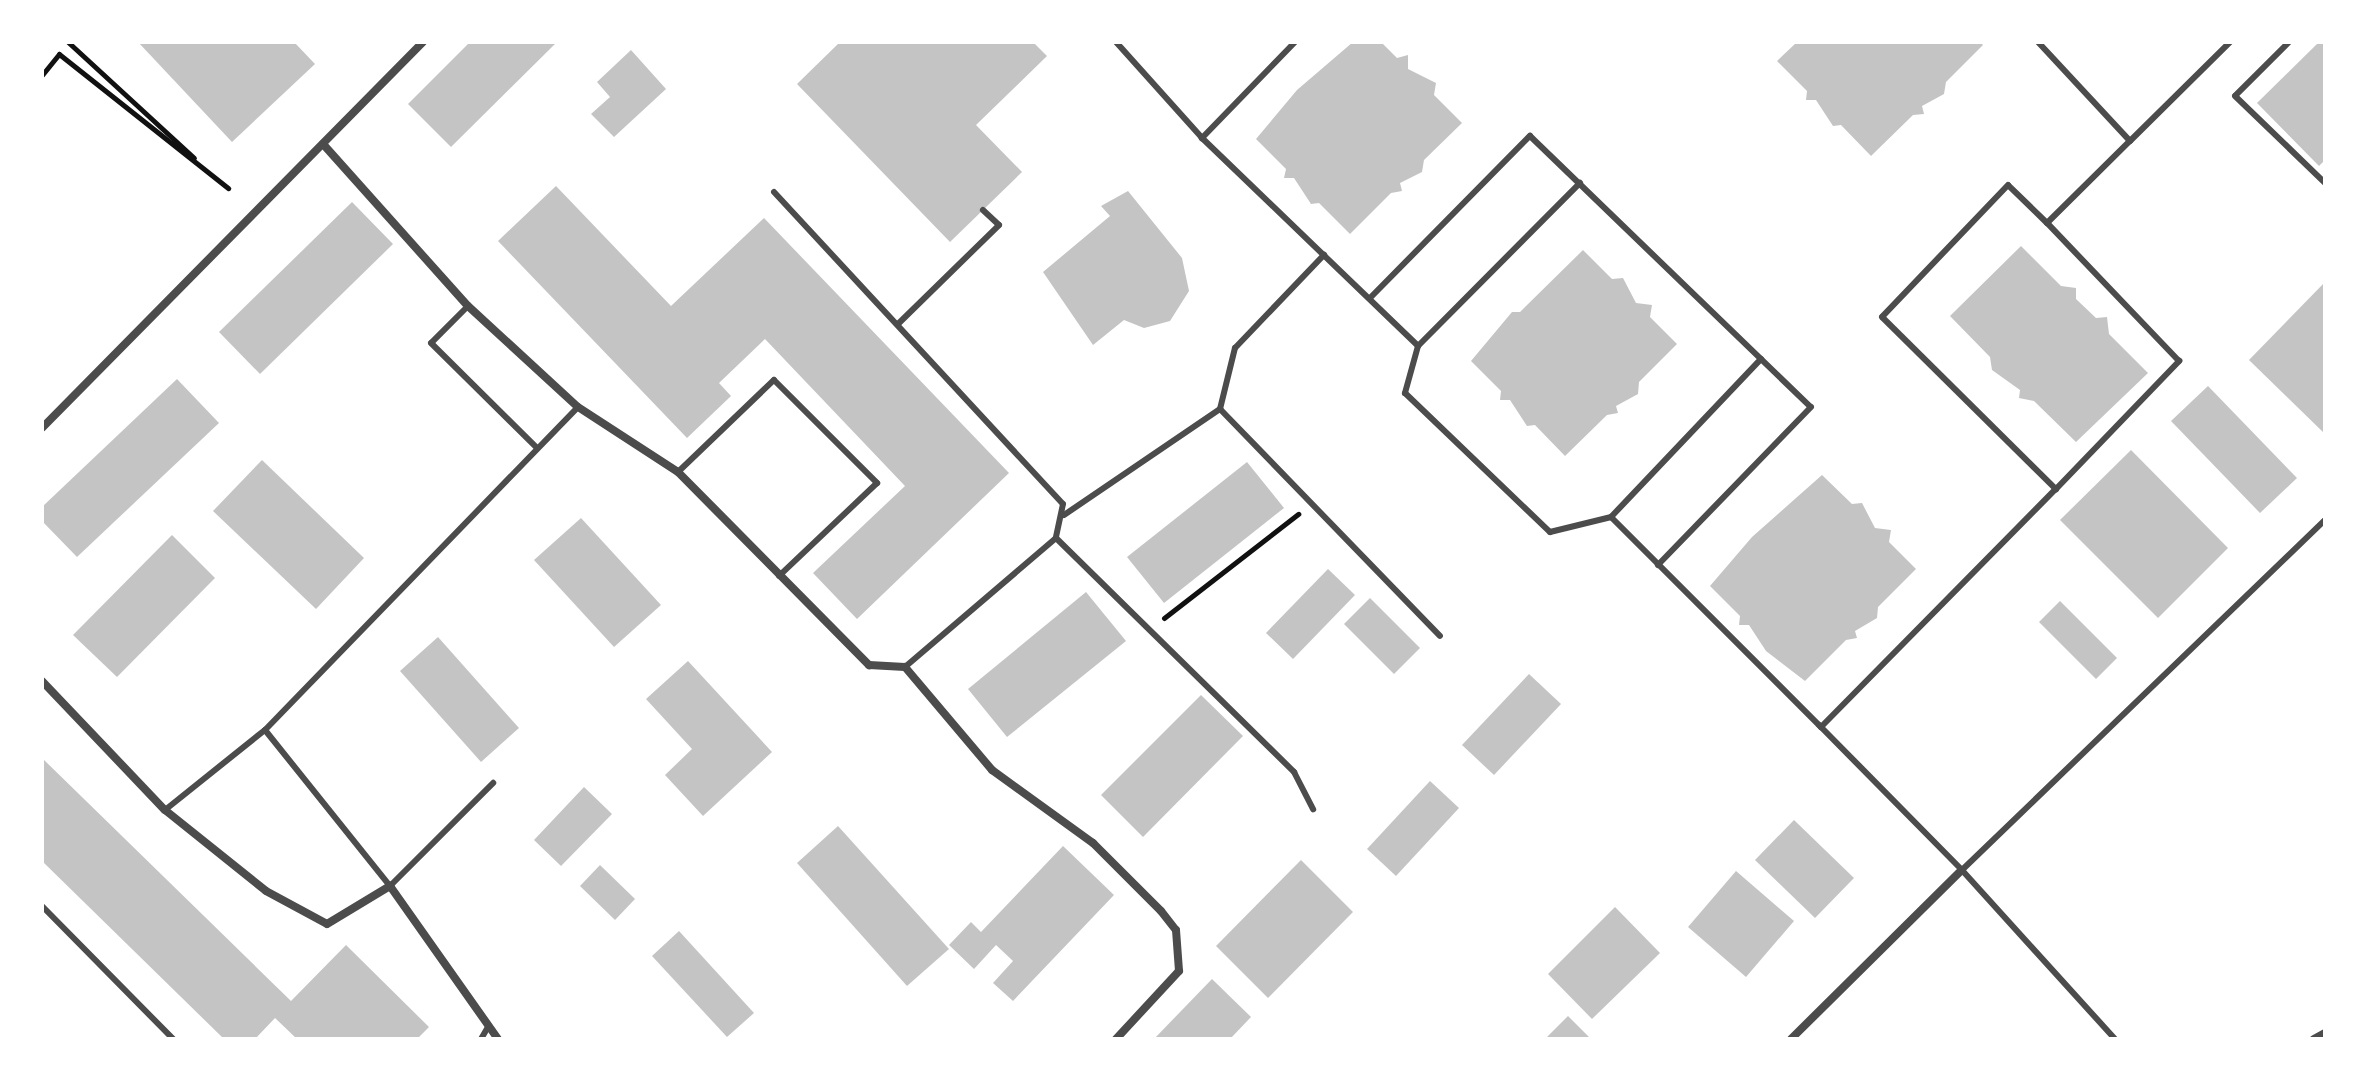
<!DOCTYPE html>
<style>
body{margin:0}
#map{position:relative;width:2367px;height:1081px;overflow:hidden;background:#fff;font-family:Montserrat,sans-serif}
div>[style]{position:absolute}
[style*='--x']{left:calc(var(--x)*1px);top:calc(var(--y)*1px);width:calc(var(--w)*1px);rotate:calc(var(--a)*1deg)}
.building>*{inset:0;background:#c4c4c4}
.path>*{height:5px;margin:-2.5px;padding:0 2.5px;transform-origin:2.5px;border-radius:2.5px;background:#111}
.service>*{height:6px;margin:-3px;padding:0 3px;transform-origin:3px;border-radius:3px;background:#4c4c4c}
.minor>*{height:8px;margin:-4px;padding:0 4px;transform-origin:4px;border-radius:4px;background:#4c4c4c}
span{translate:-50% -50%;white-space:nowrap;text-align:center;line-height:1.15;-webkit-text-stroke:8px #fff;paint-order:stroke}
.frame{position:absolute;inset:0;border:44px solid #fff;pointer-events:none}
</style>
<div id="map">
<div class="building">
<i style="clip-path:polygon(138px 42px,294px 42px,315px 64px,232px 142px)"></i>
<i style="clip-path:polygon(470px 42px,557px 42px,451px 147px,408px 104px)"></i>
<i style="clip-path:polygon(840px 42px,1033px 42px,1047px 56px,976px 125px,1022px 172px,950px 242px,797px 84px)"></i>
<i style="clip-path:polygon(1353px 42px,1381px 42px,1397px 58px,1408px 55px,1408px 69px,1436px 83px,1434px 95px,1462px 123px,1424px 160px,1422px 172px,1400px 183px,1402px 191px,1391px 193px,1350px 234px,1319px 203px,1311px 204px,1294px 178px,1284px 178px,1286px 169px,1256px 139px,1297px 90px)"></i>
<i style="clip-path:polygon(1797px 42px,1980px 42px,1983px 45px,1946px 82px,1944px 94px,1922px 106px,1924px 114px,1913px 115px,1871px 156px,1841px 125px,1833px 126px,1816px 100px,1806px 100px,1807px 91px,1777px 61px)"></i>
<i style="clip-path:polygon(2319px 42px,2325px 42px,2325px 160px,2319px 166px,2257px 103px)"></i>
<i style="clip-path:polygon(631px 50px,666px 89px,614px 137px,591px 114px,610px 97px,597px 82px)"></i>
<i style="clip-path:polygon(556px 186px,671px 306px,764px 218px,1009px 473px,857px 619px,813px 573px,905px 486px,765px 339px,719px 383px,731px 396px,687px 438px,498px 241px)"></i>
<i style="clip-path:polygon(1128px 191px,1182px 258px,1189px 291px,1170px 321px,1144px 328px,1124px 320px,1093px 345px,1043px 272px,1110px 216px,1101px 206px)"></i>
<i style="clip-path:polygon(352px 202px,393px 244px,260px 374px,219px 332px)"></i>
<i style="clip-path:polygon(2021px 246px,2061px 286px,2076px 288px,2076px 299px,2096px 318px,2107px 317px,2109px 334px,2148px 373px,2076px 442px,2034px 401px,2019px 398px,2020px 390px,1992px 370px,1990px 357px,1950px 316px)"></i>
<i style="clip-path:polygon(1583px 250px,1612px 279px,1623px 278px,1636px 303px,1652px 305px,1650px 317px,1677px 344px,1639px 382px,1638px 394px,1616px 406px,1618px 413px,1607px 415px,1565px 456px,1535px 425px,1527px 426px,1510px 400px,1500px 400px,1501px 391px,1471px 361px,1512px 312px,1520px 312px)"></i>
<i style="clip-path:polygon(2325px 282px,2325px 434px,2249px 360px)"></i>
<i style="clip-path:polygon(177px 379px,219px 423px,77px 557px,42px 521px,42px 507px)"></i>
<i style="clip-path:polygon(2208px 386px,2297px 478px,2260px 513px,2171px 421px)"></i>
<i style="clip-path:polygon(2131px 450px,2228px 548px,2158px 618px,2060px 520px)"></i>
<i style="clip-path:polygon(262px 460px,364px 558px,316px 609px,213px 511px)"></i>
<i style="clip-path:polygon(1247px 462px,1284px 508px,1164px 603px,1127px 557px)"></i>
<i style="clip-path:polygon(1822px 475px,1852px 504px,1862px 503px,1875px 528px,1891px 530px,1889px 542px,1916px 569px,1878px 607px,1877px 618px,1855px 631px,1857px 638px,1846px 640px,1805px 681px,1766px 651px,1749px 625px,1739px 625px,1740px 616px,1710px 586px,1752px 537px)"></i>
<i style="clip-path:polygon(581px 518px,661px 605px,614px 647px,534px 560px)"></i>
<i style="clip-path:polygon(172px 535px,215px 578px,117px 677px,73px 635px)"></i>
<i style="clip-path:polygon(1328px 569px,1355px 595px,1293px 659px,1266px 633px)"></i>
<i style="clip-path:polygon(1086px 592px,1126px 641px,1007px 737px,968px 689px)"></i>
<i style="clip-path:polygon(1370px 598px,1420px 648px,1394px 674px,1344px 624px)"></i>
<i style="clip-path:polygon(2060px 601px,2117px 658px,2096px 679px,2039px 622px)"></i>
<i style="clip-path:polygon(438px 637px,519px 728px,481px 762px,400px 671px)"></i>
<i style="clip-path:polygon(688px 661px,772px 752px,703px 816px,665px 775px,692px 749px,646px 699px)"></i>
<i style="clip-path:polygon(1529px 674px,1561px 704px,1494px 775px,1462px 745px)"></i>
<i style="clip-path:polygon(1201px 695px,1243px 736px,1143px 837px,1101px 795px)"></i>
<i style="clip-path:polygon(42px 758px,291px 1001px,346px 945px,429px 1027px,417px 1039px,297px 1039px,275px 1018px,255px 1039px,224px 1039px,42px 861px)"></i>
<i style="clip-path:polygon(1430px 781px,1459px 808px,1396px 876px,1367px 849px)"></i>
<i style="clip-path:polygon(584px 787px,612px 814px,561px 866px,534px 840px)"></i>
<i style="clip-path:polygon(1794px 820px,1854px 878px,1815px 918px,1755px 860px)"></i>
<i style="clip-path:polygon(838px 826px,949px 949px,907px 986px,797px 863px)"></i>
<i style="clip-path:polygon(1063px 846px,1114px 895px,1013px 1001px,993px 983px,1013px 961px,996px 945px,974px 969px,949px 945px,971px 922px,981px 932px)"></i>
<i style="clip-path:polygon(1301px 860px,1353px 912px,1268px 998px,1216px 946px)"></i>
<i style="clip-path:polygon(600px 865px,635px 899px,615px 920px,580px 886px)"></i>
<i style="clip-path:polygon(1736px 871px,1794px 921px,1746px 977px,1688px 927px)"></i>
<i style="clip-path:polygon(1615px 907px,1660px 953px,1592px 1019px,1548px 974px)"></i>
<i style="clip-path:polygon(679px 931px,754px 1013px,727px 1037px,652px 956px)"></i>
<i style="clip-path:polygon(1212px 979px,1251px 1017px,1230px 1039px,1154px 1039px)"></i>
<i style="clip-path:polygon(1568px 1016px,1591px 1039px,1545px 1039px)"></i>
</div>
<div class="path">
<i style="--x:68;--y:42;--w:171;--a:42.6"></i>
<i style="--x:42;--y:75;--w:27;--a:-51"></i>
<i style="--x:59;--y:54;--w:216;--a:38.4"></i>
<i style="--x:1164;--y:618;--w:170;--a:-37.8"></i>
</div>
<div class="service">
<i style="--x:1116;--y:42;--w:129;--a:48.1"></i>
<i style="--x:1295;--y:42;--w:134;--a:134.1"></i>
<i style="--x:1202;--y:138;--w:300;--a:43.9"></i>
<i style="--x:1418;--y:346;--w:49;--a:105.5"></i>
<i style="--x:1405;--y:393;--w:201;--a:43.8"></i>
<i style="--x:1550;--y:532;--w:63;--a:-13.8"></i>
<i style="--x:1611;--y:517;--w:297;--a:45"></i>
<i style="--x:1821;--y:727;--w:334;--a:-45.4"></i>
<i style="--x:2038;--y:42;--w:135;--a:47.1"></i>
<i style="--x:2130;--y:141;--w:141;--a:-44.7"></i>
<i style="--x:2289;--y:42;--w:76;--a:135"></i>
<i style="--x:2235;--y:96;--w:125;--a:44"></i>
<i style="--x:774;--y:192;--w:425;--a:47.2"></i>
<i style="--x:1063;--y:504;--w:35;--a:102"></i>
<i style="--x:1056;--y:538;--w:199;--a:139.5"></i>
<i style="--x:2047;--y:223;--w:54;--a:-135.7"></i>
<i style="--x:2008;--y:185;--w:182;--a:133.7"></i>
<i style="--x:1882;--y:317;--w:245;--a:44.7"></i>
<i style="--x:2056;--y:489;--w:178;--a:-46.1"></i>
<i style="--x:2179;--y:361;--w:191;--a:-133.7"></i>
<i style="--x:2047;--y:223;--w:117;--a:-44.7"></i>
<i style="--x:1370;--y:298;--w:228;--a:-45.4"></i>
<i style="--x:1530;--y:136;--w:390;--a:44"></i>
<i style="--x:1811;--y:407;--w:220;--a:134.1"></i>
<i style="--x:468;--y:306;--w:52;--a:135"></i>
<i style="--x:431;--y:343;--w:149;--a:44.7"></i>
<i style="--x:899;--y:323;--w:140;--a:-44.4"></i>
<i style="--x:999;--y:225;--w:22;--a:-137"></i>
<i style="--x:1418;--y:346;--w:230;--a:-45.2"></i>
<i style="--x:1220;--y:409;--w:316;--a:45.9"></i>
<i style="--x:678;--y:472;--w:133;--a:-43.8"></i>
<i style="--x:774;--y:380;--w:146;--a:45"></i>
<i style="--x:877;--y:483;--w:135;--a:136.5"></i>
<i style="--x:1064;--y:515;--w:189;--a:-34.2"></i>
<i style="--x:1220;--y:409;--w:63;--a:-76.2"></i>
<i style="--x:1235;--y:348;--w:129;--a:-46.3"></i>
<i style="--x:1611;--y:517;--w:218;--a:-46.5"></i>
<i style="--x:1056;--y:538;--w:334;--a:44.5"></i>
<i style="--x:1294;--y:772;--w:42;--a:62.8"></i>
<i style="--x:1819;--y:725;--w:204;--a:45.4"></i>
<i style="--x:265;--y:730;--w:200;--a:51.3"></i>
<i style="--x:390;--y:886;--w:146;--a:-45"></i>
<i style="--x:165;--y:810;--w:128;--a:-38.7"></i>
<i style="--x:265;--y:730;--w:450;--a:-45.9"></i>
<i style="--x:42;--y:906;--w:187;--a:45.4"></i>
<i style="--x:481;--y:1039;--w:14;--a:-60"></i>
<i style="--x:2115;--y:1039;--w:228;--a:-132.2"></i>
<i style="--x:1962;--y:870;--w:504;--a:-43.96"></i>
</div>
<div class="minor">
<i style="--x:323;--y:144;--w:217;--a:48.2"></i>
<i style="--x:468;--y:306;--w:149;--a:42.6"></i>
<i style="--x:578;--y:407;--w:119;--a:33"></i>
<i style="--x:678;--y:472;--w:272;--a:45.3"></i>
<i style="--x:869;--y:665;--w:36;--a:3"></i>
<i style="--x:905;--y:667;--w:135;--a:49.8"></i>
<i style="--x:992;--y:770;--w:125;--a:35.9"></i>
<i style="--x:1093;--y:843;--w:96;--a:45"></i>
<i style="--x:1161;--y:911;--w:24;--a:52"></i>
<i style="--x:1176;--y:930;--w:41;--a:85.8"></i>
<i style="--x:1179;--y:971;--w:93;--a:132.8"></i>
<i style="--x:42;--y:428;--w:542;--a:-45.37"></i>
<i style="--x:42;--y:681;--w:178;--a:46.4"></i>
<i style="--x:165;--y:810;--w:129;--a:38.7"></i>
<i style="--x:266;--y:891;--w:69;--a:28.4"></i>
<i style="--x:327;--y:924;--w:74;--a:-31.1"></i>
<i style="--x:390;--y:886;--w:187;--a:54.8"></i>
<i style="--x:1791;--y:1039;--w:240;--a:-44.7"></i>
<i style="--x:2314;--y:1039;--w:13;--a:-29"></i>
</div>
<div class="frame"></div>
</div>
